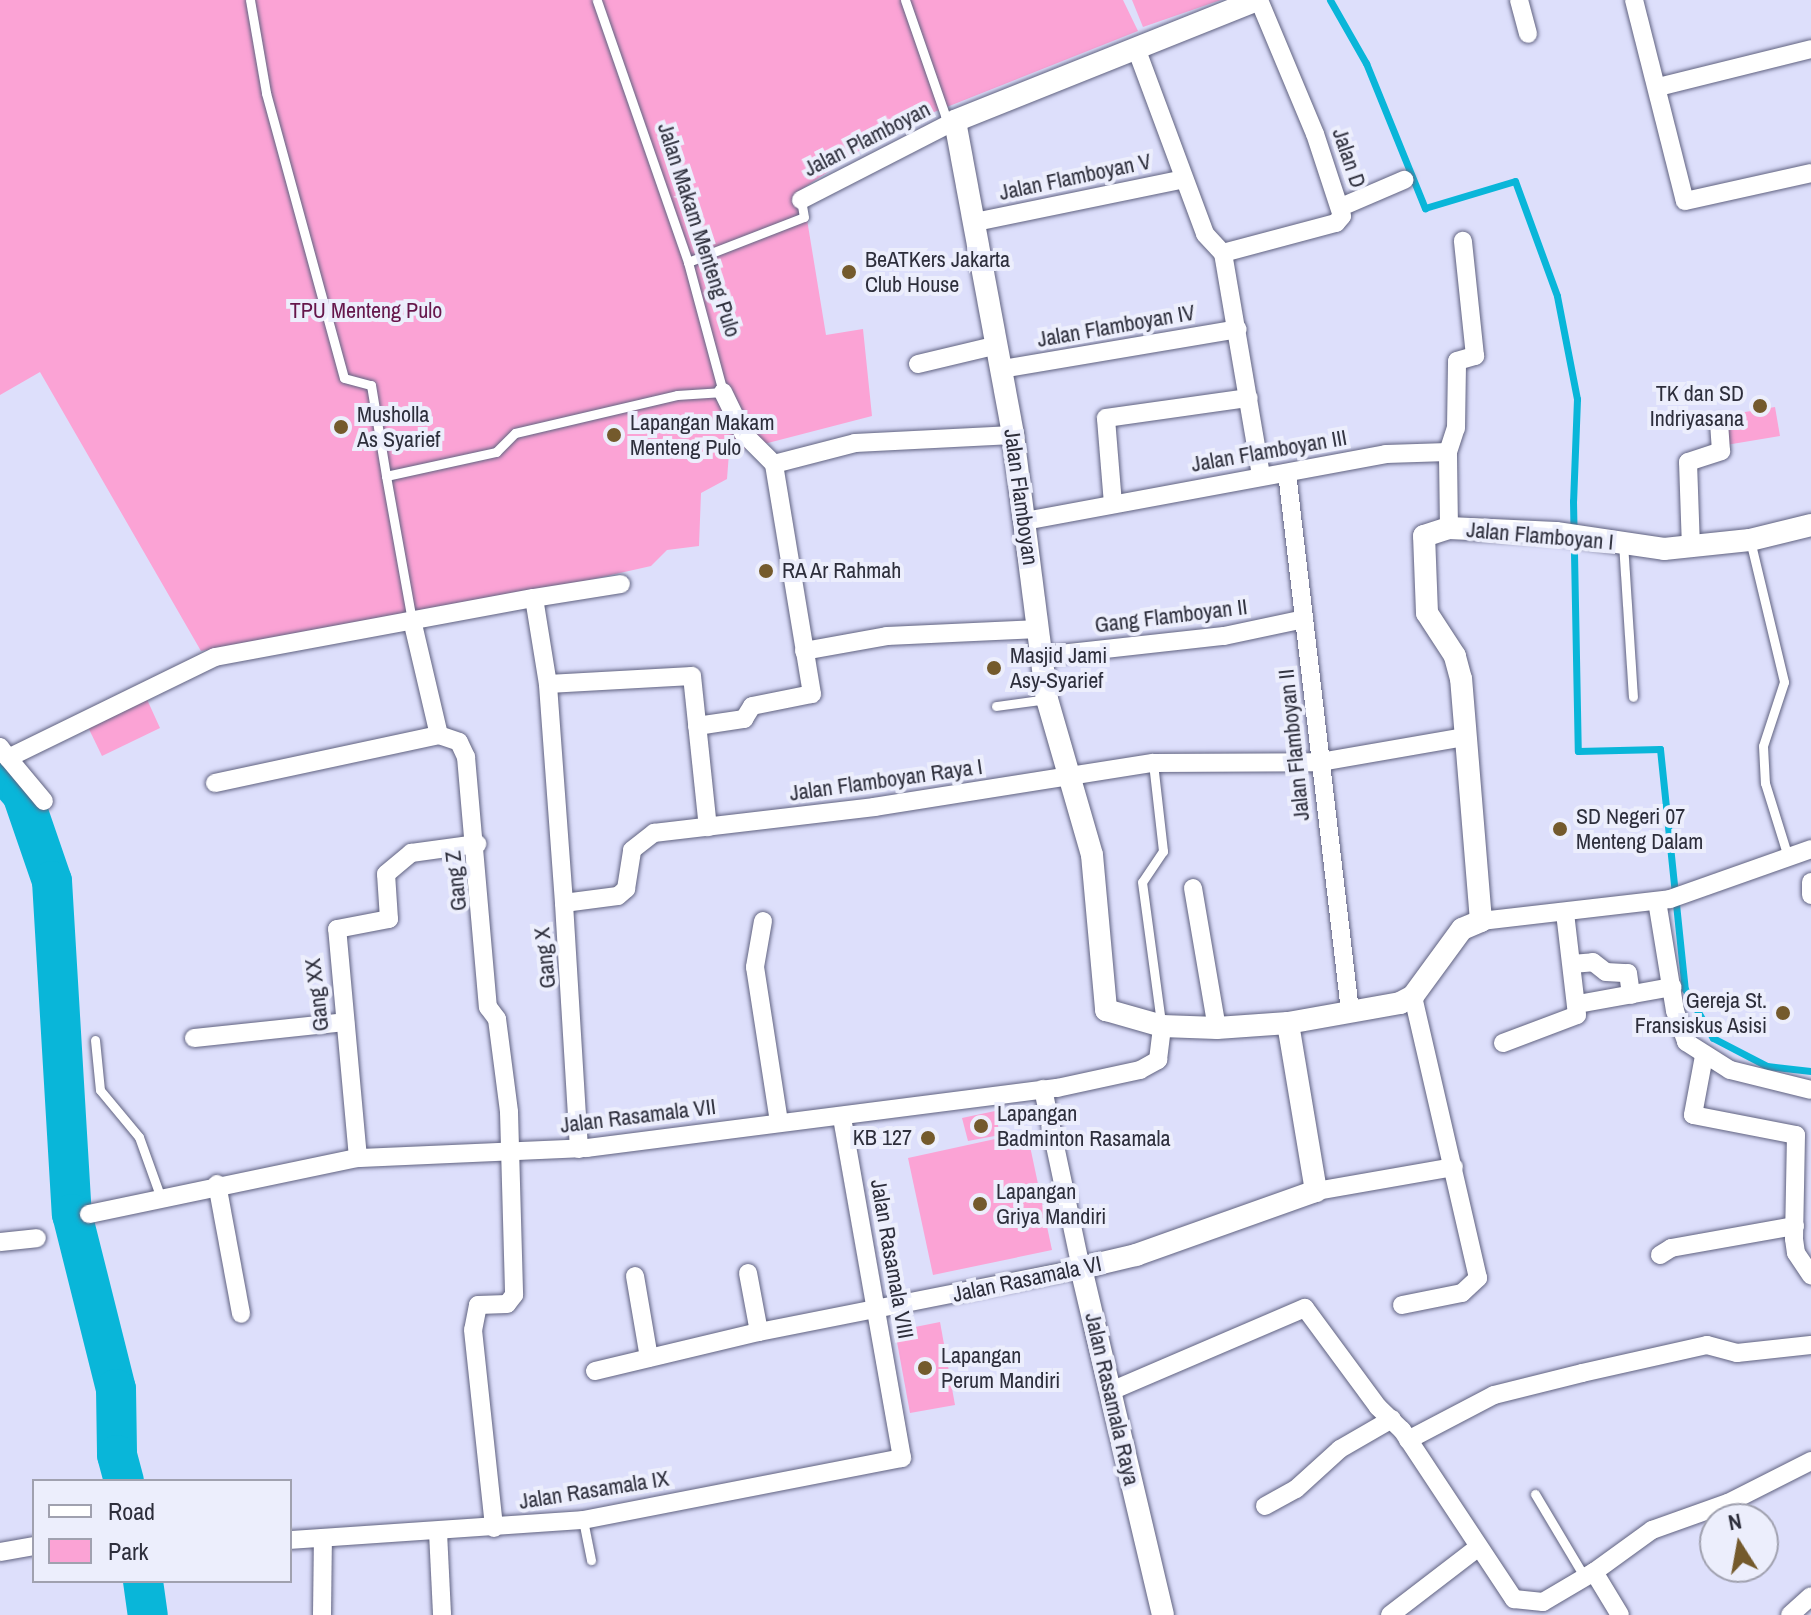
<!DOCTYPE html>
<style>
body{margin:0}
#map{position:relative;width:1811px;height:1615px;overflow:hidden;background:#dddffb;font-family:"Archivo Narrow",sans-serif}
div>[style]{position:absolute}
[style*='--x']{left:calc(var(--x)*1px);top:calc(var(--y)*1px);width:calc(var(--w)*1px);rotate:calc(var(--a)*1deg)}
.green>*{inset:0;background:#fba3d5}
.stream>*{height:7px;margin:-3.5px;padding:0 3.5px;transform-origin:3.5px;border-radius:3.5px;background:#09b6d9}
.river>*{height:40px;margin:-20px;padding:0 20px;transform-origin:20px;border-radius:20px;background:#09b6d9}
.roads{filter:drop-shadow(0 0 2px #606280) drop-shadow(0 0 2px #606280)}
.service>*{height:9px;margin:-4.5px;padding:0 4.5px;transform-origin:4.5px;border-radius:4.5px;background:#fff}
.minor>*{height:18px;margin:-9px;padding:0 9px;transform-origin:9px;border-radius:9px;background:#fff}
.tertiary>*{height:22px;margin:-11px;padding:0 11px;transform-origin:11px;border-radius:11px;background:#fff}
.dots>*{width:22px;height:22px;translate:-50% -50%;box-sizing:border-box;border:4px solid #eceefc;border-radius:50%}
span{translate:-50% -50%;white-space:nowrap;text-align:center;line-height:1.15;-webkit-text-stroke:8px #eceefc;paint-order:stroke}
.street-label{font-size:22px;color:#2d2e3b}
.poi-label{font-size:22px;color:#2d2e3b}
.left{translate:0 -50%;text-align:left}
.right{translate:-100% -50%;text-align:right}
.park-label{font-size:22px;color:#66164b}
.legend{position:absolute;left:32px;top:1479px;width:260px;height:104px;box-sizing:border-box;background:#eceefc;border:2px solid #a0a1af;margin:0;padding:10px 14px;list-style:none;font-size:24px;color:#2d2e3b}
.legend li{display:flex;align-items:center;gap:16px;height:40px}
.legend b{width:40px;border:2px solid #a0a1af}
.north{position:absolute;left:1699px;top:1503px;width:80px;height:80px;box-sizing:border-box;background:#eceefc;border:2px solid #a0a1af;border-radius:50%;rotate:349deg;font-size:22px;font-weight:700;line-height:32px;text-align:center;color:#2d2e3b}
.north::after{content:'';display:block;margin:auto;width:28px;height:36px;background:#745a2c;clip-path:polygon(50% 0,100% 100%,50% 72%,0 100%)}
</style>
<div id="map">
<div class="green">
<i style="clip-path:polygon(0 0,1123px 0,1138px 31px,894px 128px,802px 189px,826px 335px,863px 329px,872px 416px,729px 453px,727px 479px,701px 493px,699px 546px,667px 550px,651px 566px,412px 620px,201px 651px,40px 372px,0 395px)"></i>
<i style="clip-path:polygon(1132px 0,1221px 0,1143px 27px)"></i>
<i style="clip-path:polygon(1775px 407px,1780px 436px,1726px 445px,1721px 416px)"></i>
<i style="clip-path:polygon(145px 695px,160px 728px,102px 756px,86px 723px)"></i>
<i style="clip-path:polygon(995px 1111px,1000px 1135px,968px 1141px,962px 1118px)"></i>
<i style="clip-path:polygon(1027px 1132px,1052px 1250px,933px 1275px,908px 1158px)"></i>
<i style="clip-path:polygon(940px 1322px,955px 1405px,910px 1413px,895px 1331px)"></i>
</div>
<div class="stream">
<i style="--x:1330;--y:0;--w:73;--a:60.3"></i>
<i style="--x:1366;--y:63;--w:157;--a:67.9"></i>
<i style="--x:1425;--y:208;--w:94;--a:-16.7"></i>
<i style="--x:1515;--y:181;--w:122;--a:69.9"></i>
<i style="--x:1557;--y:296;--w:105;--a:79"></i>
<i style="--x:1577;--y:399;--w:102;--a:92.2"></i>
<i style="--x:1573;--y:501;--w:250;--a:88.9"></i>
<i style="--x:1578;--y:751;--w:82;--a:-1.4"></i>
<i style="--x:1660;--y:749;--w:241;--a:84.1"></i>
<i style="--x:1685;--y:989;--w:56;--a:60.3"></i>
<i style="--x:1713;--y:1038;--w:61;--a:27.4"></i>
<i style="--x:1767;--y:1066;--w:44;--a:6.5"></i>
</div>
<div class="river">
<i style="--x:0;--y:769;--w:33;--a:49"></i>
<i style="--x:22;--y:794;--w:92;--a:71"></i>
<i style="--x:52;--y:881;--w:334;--a:86.6"></i>
<i style="--x:72;--y:1214;--w:180;--a:75.9"></i>
<i style="--x:116;--y:1389;--w:66;--a:89.1"></i>
<i style="--x:117;--y:1455;--w:27;--a:75"></i>
<i style="--x:143;--y:1581;--w:34;--a:82"></i>
</div>
<div class="roads">
<div class="service">
<i style="--x:250;--y:0;--w:94;--a:80.2"></i>
<i style="--x:266;--y:93;--w:295;--a:74.7"></i>
<i style="--x:344;--y:378;--w:28;--a:15"></i>
<i style="--x:371;--y:385;--w:92;--a:80.6"></i>
<i style="--x:386;--y:476;--w:113;--a:-12.3"></i>
<i style="--x:496;--y:452;--w:27;--a:-45"></i>
<i style="--x:515;--y:433;--w:166;--a:-13.2"></i>
<i style="--x:677;--y:395;--w:46;--a:-3.7"></i>
<i style="--x:723;--y:392;--w:135;--a:-105.1"></i>
<i style="--x:688;--y:262;--w:277;--a:-109.2"></i>
<i style="--x:905;--y:0;--w:122;--a:70.8"></i>
<i style="--x:945;--y:115;--w:11;--a:27"></i>
<i style="--x:688;--y:262;--w:124;--a:-21.2"></i>
<i style="--x:804;--y:217;--w:17;--a:-100"></i>
<i style="--x:386;--y:476;--w:146;--a:79.8"></i>
<i style="--x:1750;--y:540;--w:146;--a:76.5"></i>
<i style="--x:1784;--y:682;--w:67;--a:108.2"></i>
<i style="--x:1763;--y:746;--w:37;--a:87"></i>
<i style="--x:1765;--y:783;--w:77;--a:72.7"></i>
<i style="--x:1623;--y:543;--w:154;--a:86.3"></i>
<i style="--x:996;--y:706;--w:51;--a:-7.8"></i>
<i style="--x:1153;--y:763;--w:89;--a:83.5"></i>
<i style="--x:1163;--y:851;--w:37;--a:124"></i>
<i style="--x:1142;--y:882;--w:142;--a:82.3"></i>
<i style="--x:95;--y:1040;--w:50;--a:84.3"></i>
<i style="--x:100;--y:1090;--w:61;--a:50.3"></i>
<i style="--x:139;--y:1137;--w:65;--a:70.2"></i>
<i style="--x:1535;--y:1494;--w:98;--a:59.2"></i>
<i style="--x:583;--y:1520;--w:41;--a:78.7"></i>
</div>
<div class="minor">
<i style="--x:1519;--y:0;--w:35;--a:75"></i>
<i style="--x:1634;--y:0;--w:207;--a:75.8"></i>
<i style="--x:1685;--y:201;--w:129;--a:-12.5"></i>
<i style="--x:1136;--y:48;--w:198;--a:69.6"></i>
<i style="--x:1205;--y:234;--w:26;--a:47"></i>
<i style="--x:1223;--y:253;--w:226;--a:80.3"></i>
<i style="--x:1658;--y:87;--w:158;--a:-13.9"></i>
<i style="--x:801;--y:200;--w:173;--a:-27.2"></i>
<i style="--x:1341;--y:207;--w:69;--a:-23.2"></i>
<i style="--x:975;--y:222;--w:213;--a:-11.6"></i>
<i style="--x:1223;--y:253;--w:117;--a:-14.9"></i>
<i style="--x:1336;--y:223;--w:9;--a:-49"></i>
<i style="--x:1342;--y:216;--w:86;--a:-108.2"></i>
<i style="--x:1315;--y:134;--w:145;--a:-112.7"></i>
<i style="--x:918;--y:364;--w:82;--a:-13.4"></i>
<i style="--x:1002;--y:369;--w:239;--a:-9.6"></i>
<i style="--x:723;--y:392;--w:46;--a:64"></i>
<i style="--x:743;--y:433;--w:44;--a:45"></i>
<i style="--x:774;--y:464;--w:84;--a:-14.5"></i>
<i style="--x:855;--y:443;--w:158;--a:-2.9"></i>
<i style="--x:1287;--y:473;--w:542;--a:83.32"></i>
<i style="--x:1113;--y:504;--w:86;--a:-94.7"></i>
<i style="--x:1106;--y:418;--w:144;--a:-8"></i>
<i style="--x:1025;--y:521;--w:367;--a:-10.5"></i>
<i style="--x:1386;--y:454;--w:62;--a:-1.8"></i>
<i style="--x:1449;--y:528;--w:76;--a:-90.8"></i>
<i style="--x:1448;--y:452;--w:25;--a:-72"></i>
<i style="--x:1456;--y:428;--w:67;--a:-89.1"></i>
<i style="--x:1457;--y:361;--w:19;--a:-16"></i>
<i style="--x:1475;--y:356;--w:116;--a:-96"></i>
<i style="--x:1691;--y:548;--w:86;--a:-92"></i>
<i style="--x:1688;--y:462;--w:35;--a:-18"></i>
<i style="--x:1721;--y:451;--w:27;--a:-94"></i>
<i style="--x:534;--y:598;--w:88;--a:-9.1"></i>
<i style="--x:412;--y:620;--w:118;--a:76.8"></i>
<i style="--x:439;--y:735;--w:21;--a:19"></i>
<i style="--x:459;--y:742;--w:17;--a:65"></i>
<i style="--x:466;--y:757;--w:251;--a:85"></i>
<i style="--x:488;--y:1007;--w:15;--a:53"></i>
<i style="--x:497;--y:1019;--w:94;--a:82.6"></i>
<i style="--x:509;--y:1112;--w:183;--a:88.4"></i>
<i style="--x:514;--y:1295;--w:11;--a:128"></i>
<i style="--x:507;--y:1304;--w:29;--a:178"></i>
<i style="--x:478;--y:1305;--w:25;--a:101"></i>
<i style="--x:473;--y:1330;--w:199;--a:83.9"></i>
<i style="--x:804;--y:651;--w:84;--a:-10.2"></i>
<i style="--x:887;--y:636;--w:152;--a:-2.6"></i>
<i style="--x:1042;--y:656;--w:183;--a:-6.3"></i>
<i style="--x:1224;--y:636;--w:82;--a:-12"></i>
<i style="--x:697;--y:726;--w:48;--a:-8.5"></i>
<i style="--x:744;--y:719;--w:15;--a:-58"></i>
<i style="--x:752;--y:706;--w:61;--a:-11.3"></i>
<i style="--x:812;--y:694;--w:233;--a:-99.4"></i>
<i style="--x:0;--y:747;--w:14;--a:54"></i>
<i style="--x:8;--y:758;--w:230;--a:-26"></i>
<i style="--x:215;--y:657;--w:324;--a:-10.5"></i>
<i style="--x:534;--y:598;--w:87;--a:80.8"></i>
<i style="--x:8;--y:758;--w:56;--a:50.1"></i>
<i style="--x:215;--y:783;--w:229;--a:-12.1"></i>
<i style="--x:1811;--y:882;--w:13;--a:90"></i>
<i style="--x:1193;--y:888;--w:142;--a:80.3"></i>
<i style="--x:1657;--y:901;--w:111;--a:80.7"></i>
<i style="--x:1675;--y:1011;--w:33;--a:70"></i>
<i style="--x:1686;--y:1042;--w:52;--a:32.5"></i>
<i style="--x:1730;--y:1070;--w:83;--a:13.9"></i>
<i style="--x:564;--y:903;--w:220;--a:-94.2"></i>
<i style="--x:548;--y:684;--w:144;--a:-3.2"></i>
<i style="--x:692;--y:676;--w:152;--a:84"></i>
<i style="--x:763;--y:921;--w:47;--a:99.9"></i>
<i style="--x:755;--y:967;--w:157;--a:81.2"></i>
<i style="--x:1481;--y:921;--w:190;--a:-6.6"></i>
<i style="--x:1670;--y:899;--w:150;--a:-19.5"></i>
<i style="--x:1572;--y:964;--w:21;--a:-5"></i>
<i style="--x:1593;--y:962;--w:16;--a:38"></i>
<i style="--x:1606;--y:972;--w:22;--a:3"></i>
<i style="--x:1628;--y:973;--w:22;--a:82"></i>
<i style="--x:1578;--y:1004;--w:96;--a:-10.3"></i>
<i style="--x:194;--y:1038;--w:152;--a:-6"></i>
<i style="--x:1503;--y:1043;--w:79;--a:-20.7"></i>
<i style="--x:1577;--y:1015;--w:103;--a:-96.7"></i>
<i style="--x:1704;--y:1056;--w:60;--a:100.6"></i>
<i style="--x:1693;--y:1115;--w:105;--a:11"></i>
<i style="--x:1796;--y:1135;--w:104;--a:91.1"></i>
<i style="--x:1794;--y:1239;--w:14;--a:82"></i>
<i style="--x:1796;--y:1253;--w:27;--a:56"></i>
<i style="--x:579;--y:1149;--w:246;--a:-93.5"></i>
<i style="--x:564;--y:903;--w:54;--a:-7.4"></i>
<i style="--x:618;--y:896;--w:11;--a:-41"></i>
<i style="--x:626;--y:889;--w:39;--a:-81"></i>
<i style="--x:632;--y:850;--w:28;--a:-38"></i>
<i style="--x:654;--y:833;--w:222;--a:-6.7"></i>
<i style="--x:874;--y:807;--w:282;--a:-9"></i>
<i style="--x:1153;--y:763;--w:167;--a:-0.3"></i>
<i style="--x:1320;--y:762;--w:147;--a:-9.8"></i>
<i style="--x:358;--y:1158;--w:230;--a:-95.2"></i>
<i style="--x:337;--y:929;--w:53;--a:-10.9"></i>
<i style="--x:389;--y:919;--w:45;--a:-93.8"></i>
<i style="--x:386;--y:874;--w:33;--a:-40"></i>
<i style="--x:411;--y:853;--w:67;--a:-7.8"></i>
<i style="--x:217;--y:1184;--w:132;--a:79.5"></i>
<i style="--x:1316;--y:1191;--w:140;--a:-9.9"></i>
<i style="--x:89;--y:1214;--w:275;--a:-11.8"></i>
<i style="--x:358;--y:1158;--w:229;--a:-2.5"></i>
<i style="--x:587;--y:1148;--w:474;--a:-7.3"></i>
<i style="--x:1057;--y:1088;--w:85;--a:-12.2"></i>
<i style="--x:1140;--y:1070;--w:21;--a:-29"></i>
<i style="--x:1158;--y:1060;--w:34;--a:-83"></i>
<i style="--x:0;--y:1242;--w:37;--a:-6"></i>
<i style="--x:1660;--y:1255;--w:13;--a:-32"></i>
<i style="--x:1671;--y:1248;--w:126;--a:-10.1"></i>
<i style="--x:748;--y:1273;--w:60;--a:79.4"></i>
<i style="--x:635;--y:1276;--w:83;--a:80.3"></i>
<i style="--x:1402;--y:1305;--w:61;--a:-11.3"></i>
<i style="--x:1462;--y:1293;--w:22;--a:-43"></i>
<i style="--x:1478;--y:1278;--w:289;--a:-103"></i>
<i style="--x:595;--y:1371;--w:169;--a:-13.4"></i>
<i style="--x:759;--y:1332;--w:328;--a:-11.2"></i>
<i style="--x:1081;--y:1268;--w:183;--a:-102"></i>
<i style="--x:1111;--y:1391;--w:211;--a:-23.2"></i>
<i style="--x:1305;--y:1308;--w:123;--a:53.6"></i>
<i style="--x:1378;--y:1407;--w:33;--a:44"></i>
<i style="--x:1402;--y:1430;--w:203;--a:56.5"></i>
<i style="--x:1514;--y:1599;--w:29;--a:6"></i>
<i style="--x:1543;--y:1602;--w:59;--a:-30.5"></i>
<i style="--x:1594;--y:1572;--w:50;--a:58.8"></i>
<i style="--x:1408;--y:1440;--w:97;--a:-27.6"></i>
<i style="--x:1494;--y:1395;--w:91;--a:-14"></i>
<i style="--x:1582;--y:1373;--w:128;--a:-12.6"></i>
<i style="--x:1707;--y:1345;--w:31;--a:15"></i>
<i style="--x:1737;--y:1353;--w:74;--a:-6.2"></i>
<i style="--x:1265;--y:1506;--w:35;--a:-29"></i>
<i style="--x:1296;--y:1489;--w:59;--a:-42.3"></i>
<i style="--x:1340;--y:1449;--w:60;--a:-30"></i>
<i style="--x:438;--y:1532;--w:83;--a:87.2"></i>
<i style="--x:290;--y:1540;--w:294;--a:-3.9"></i>
<i style="--x:583;--y:1520;--w:325;--a:-11"></i>
<i style="--x:902;--y:1458;--w:347;--a:-100"></i>
<i style="--x:0;--y:1552;--w:35;--a:-10"></i>
<i style="--x:1594;--y:1572;--w:72;--a:-35.9"></i>
<i style="--x:1652;--y:1530;--w:81;--a:-19.6"></i>
<i style="--x:1728;--y:1503;--w:93;--a:-26.8"></i>
<i style="--x:322;--y:1615;--w:77;--a:-89.3"></i>
<i style="--x:1390;--y:1615;--w:108;--a:-37.5"></i>
<i style="--x:1790;--y:1615;--w:28;--a:-42"></i>
</div>
<div class="tertiary">
<i style="--x:1257;--y:0;--w:325;--a:158.2"></i>
<i style="--x:955;--y:121;--w:319;--a:79.5"></i>
<i style="--x:1013;--y:435;--w:266;--a:82.7"></i>
<i style="--x:1047;--y:699;--w:162;--a:73.9"></i>
<i style="--x:1092;--y:855;--w:156;--a:84.8"></i>
<i style="--x:1106;--y:1010;--w:58;--a:15.9"></i>
<i style="--x:1162;--y:1026;--w:55;--a:2.1"></i>
<i style="--x:1217;--y:1028;--w:71;--a:-4"></i>
<i style="--x:1288;--y:1023;--w:114;--a:-10.1"></i>
<i style="--x:1400;--y:1003;--w:15;--a:-28"></i>
<i style="--x:1413;--y:996;--w:83;--a:-53.8"></i>
<i style="--x:1462;--y:929;--w:21;--a:-23"></i>
<i style="--x:1481;--y:921;--w:243;--a:-94.7"></i>
<i style="--x:1461;--y:679;--w:24;--a:-105"></i>
<i style="--x:1455;--y:656;--w:51;--a:-123.1"></i>
<i style="--x:1427;--y:613;--w:77;--a:-92.2"></i>
<i style="--x:1424;--y:536;--w:26;--a:-18"></i>
<i style="--x:1449;--y:528;--w:107;--a:2.7"></i>
<i style="--x:1556;--y:533;--w:109;--a:8.4"></i>
<i style="--x:1664;--y:549;--w:86;--a:-6"></i>
<i style="--x:1750;--y:540;--w:63;--a:-13.8"></i>
<i style="--x:1163;--y:1615;--w:357;--a:-103.3"></i>
<i style="--x:1081;--y:1268;--w:57;--a:-13.3"></i>
<i style="--x:1136;--y:1255;--w:191;--a:-19.6"></i>
<i style="--x:1316;--y:1191;--w:170;--a:-99.5"></i>
</div>
</div>
<div class="dots">
<i style="left:849px;top:272px;background:#745a2c"></i>
<i style="left:1760px;top:406px;background:#745a2c"></i>
<i style="left:341px;top:427px;background:#745a2c"></i>
<i style="left:614px;top:435px;background:#745a2c"></i>
<i style="left:766px;top:571px;background:#745a2c"></i>
<i style="left:994px;top:668px;background:#745a2c"></i>
<i style="left:1560px;top:829px;background:#745a2c"></i>
<i style="left:1783px;top:1013px;background:#745a2c"></i>
<i style="left:981px;top:1126px;background:#745a2c"></i>
<i style="left:928px;top:1138px;background:#745a2c"></i>
<i style="left:980px;top:1204px;background:#745a2c"></i>
<i style="left:925px;top:1368px;background:#745a2c"></i>
</div>
<div class="street-label">
<span style="left:867px;top:139px;rotate:-27deg">Jalan Plamboyan</span>
<span style="left:1349px;top:158px;rotate:71deg">Jalan D</span>
<span style="left:1075px;top:177px;rotate:-12deg">Jalan Flamboyan V</span>
<span style="left:699px;top:230px;rotate:72deg">Jalan Makam Menteng Pulo</span>
<span style="left:1116px;top:326px;rotate:-10deg">Jalan Flamboyan IV</span>
<span style="left:1269px;top:451px;rotate:-10deg">Jalan Flamboyan III</span>
<span style="left:1021px;top:497px;rotate:82deg">Jalan Flamboyan</span>
<span style="left:1540px;top:536px;rotate:5deg">Jalan Flamboyan I</span>
<span style="left:1171px;top:616px;rotate:-7deg">Gang Flamboyan II</span>
<span style="left:1294px;top:745px;rotate:-96deg">Jalan Flamboyan II</span>
<span style="left:886px;top:780px;rotate:-8deg">Jalan Flamboyan Raya I</span>
<span style="left:456px;top:881px;rotate:-96deg">Gang Z</span>
<span style="left:545px;top:958px;rotate:-96deg">Gang X</span>
<span style="left:317px;top:995px;rotate:-97deg">Gang XX</span>
<span style="left:638px;top:1116px;rotate:-7deg">Jalan Rasamala VII</span>
<span style="left:892px;top:1259px;rotate:80deg">Jalan Rasamala VIII</span>
<span style="left:1027px;top:1279px;rotate:-12deg">Jalan Rasamala VI</span>
<span style="left:1112px;top:1399px;rotate:77deg">Jalan Rasamala Raya</span>
<span style="left:594px;top:1490px;rotate:-9deg">Jalan Rasamala IX</span>
</div>
<div class="poi-label">
<span class="left" style="left:865px;top:272px">BeATKers Jakarta<br>Club House</span>
<span class="right" style="left:1744px;top:406px">TK dan SD<br>Indriyasana</span>
<span class="left" style="left:357px;top:427px">Musholla<br>As Syarief</span>
<span class="left" style="left:630px;top:435px">Lapangan Makam<br>Menteng Pulo</span>
<span class="left" style="left:782px;top:571px">RA Ar Rahmah</span>
<span class="left" style="left:1010px;top:668px">Masjid Jami<br>Asy-Syarief</span>
<span class="left" style="left:1576px;top:829px">SD Negeri 07<br>Menteng Dalam</span>
<span class="right" style="left:1767px;top:1013px">Gereja St.<br>Fransiskus Asisi</span>
<span class="left" style="left:997px;top:1126px">Lapangan<br>Badminton Rasamala</span>
<span class="right" style="left:912px;top:1138px">KB 127</span>
<span class="left" style="left:996px;top:1204px">Lapangan<br>Griya Mandiri</span>
<span class="left" style="left:941px;top:1368px">Lapangan<br>Perum Mandiri</span>
</div>
<div class="park-label">
<span style="left:366px;top:311px">TPU Menteng Pulo</span>
</div>
<ul class="legend">
<li><b style="height:10px;background:#fff"></b>Road</li>
<li><b style="height:22px;background:#fba3d5"></b>Park</li>
</ul>
<div class="north">N</div>
</div>
